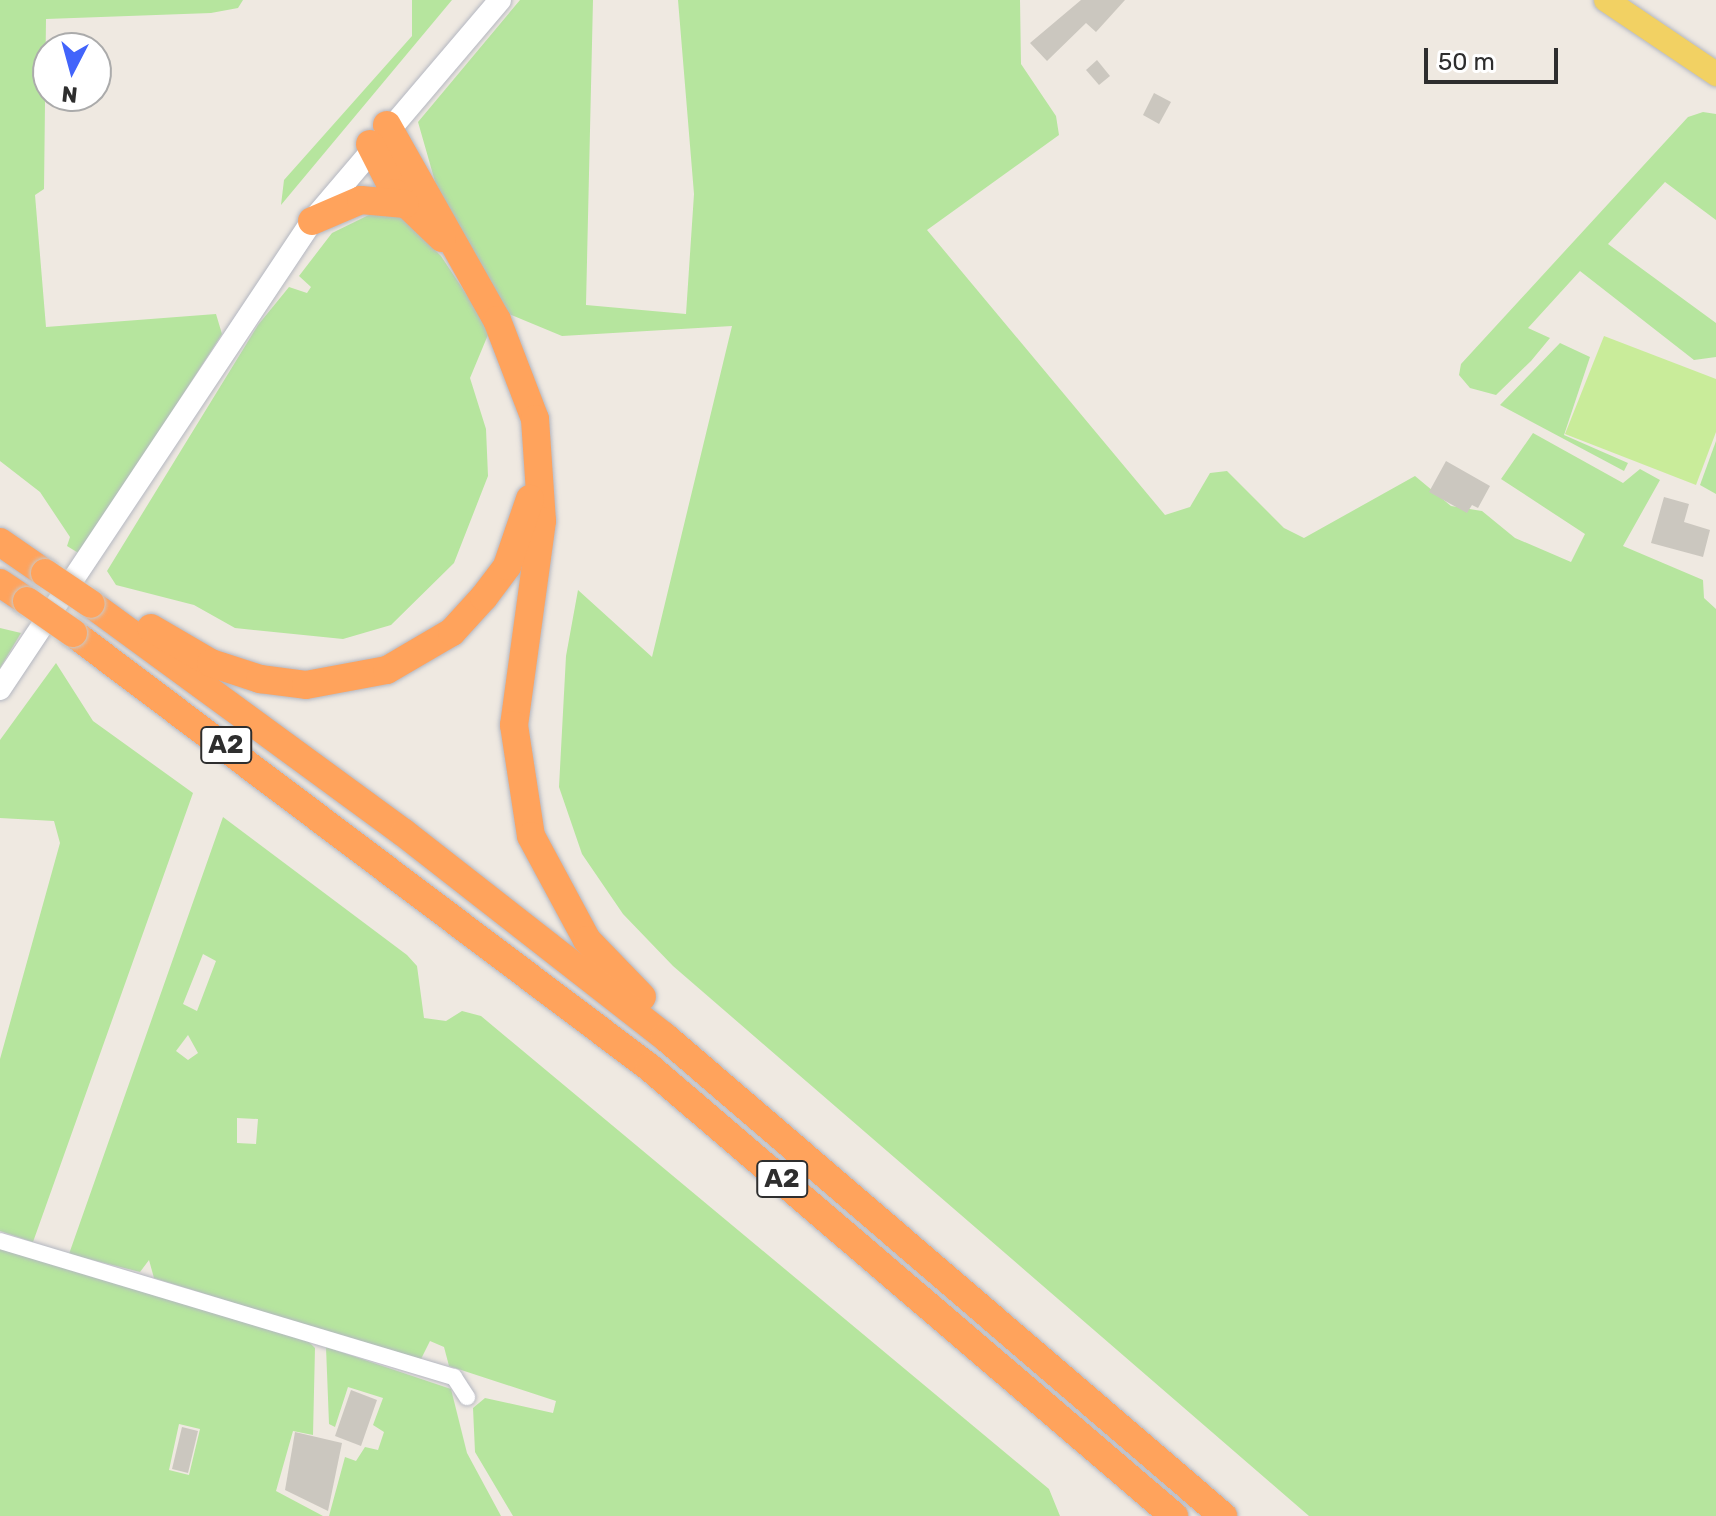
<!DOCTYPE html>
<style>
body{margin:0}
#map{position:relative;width:1716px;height:1516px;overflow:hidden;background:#efe9e1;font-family:Rubik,sans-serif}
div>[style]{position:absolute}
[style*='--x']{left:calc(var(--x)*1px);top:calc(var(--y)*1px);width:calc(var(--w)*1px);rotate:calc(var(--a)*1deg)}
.green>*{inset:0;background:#b6e59e}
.pitch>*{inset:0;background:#c9ec9a}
.building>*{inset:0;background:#cbc7bf}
.roads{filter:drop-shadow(0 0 2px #b4b7c1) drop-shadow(0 0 2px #b4b7c1)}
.street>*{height:16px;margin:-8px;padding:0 8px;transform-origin:8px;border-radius:8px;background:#fff}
.secondary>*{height:22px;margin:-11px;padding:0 11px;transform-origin:11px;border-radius:11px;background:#fff}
.primary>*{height:24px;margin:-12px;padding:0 12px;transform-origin:12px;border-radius:12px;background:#f2d163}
.highway>*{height:28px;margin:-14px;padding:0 14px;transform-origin:14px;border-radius:14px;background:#ffa35c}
.bridges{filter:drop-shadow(0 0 2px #c9c9c9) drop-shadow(0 0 2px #c9c9c9)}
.highway-bridge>*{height:28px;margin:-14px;padding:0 14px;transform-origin:14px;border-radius:14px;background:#ffa35c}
span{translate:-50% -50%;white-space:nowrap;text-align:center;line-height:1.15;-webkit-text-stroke:6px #fff;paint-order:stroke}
.shield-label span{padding:2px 6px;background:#fff;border:2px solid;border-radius:6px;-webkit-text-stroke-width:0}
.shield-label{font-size:26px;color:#2e2e2e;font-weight:700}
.north{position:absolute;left:32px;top:32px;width:80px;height:80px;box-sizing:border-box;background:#fff;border:2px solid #ababab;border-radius:50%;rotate:186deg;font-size:22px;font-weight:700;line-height:32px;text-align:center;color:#2e2e2e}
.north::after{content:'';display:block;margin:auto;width:28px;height:36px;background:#4264fb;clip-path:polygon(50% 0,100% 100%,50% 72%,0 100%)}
.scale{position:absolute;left:1424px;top:48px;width:134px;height:36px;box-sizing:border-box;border:4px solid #2e2e2e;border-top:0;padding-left:10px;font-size:24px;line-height:28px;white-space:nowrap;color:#2e2e2e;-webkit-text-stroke:6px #fff;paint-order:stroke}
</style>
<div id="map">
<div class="green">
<i style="clip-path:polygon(0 0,243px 0,238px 8px,211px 13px,46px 19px,44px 189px,35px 195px,46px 327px,216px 314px,222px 334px,80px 554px,67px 546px,70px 537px,40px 492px,0 461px)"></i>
<i style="clip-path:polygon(412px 0,452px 0,281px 205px,284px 180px,412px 36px)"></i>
<i style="clip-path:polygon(520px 0,593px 0,586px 305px,686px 314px,694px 194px,678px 0,1020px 0,1021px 64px,1056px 116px,1059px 135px,927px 230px,1165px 515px,1190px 507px,1210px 473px,1227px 471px,1284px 528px,1304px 538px,1415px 476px,1451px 506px,1482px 511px,1515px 538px,1571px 562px,1585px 534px,1501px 479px,1533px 433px,1623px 483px,1640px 469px,1660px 480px,1623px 546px,1703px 580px,1704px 598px,1716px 609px,1716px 1516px,1309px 1516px,673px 966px,623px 914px,582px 854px,559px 787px,566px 656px,578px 590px,652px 657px,732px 326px,562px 336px,509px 314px,440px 199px,418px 122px)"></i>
<i style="clip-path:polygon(1703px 112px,1716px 114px,1716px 220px,1665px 182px,1608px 244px,1716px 323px,1716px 357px,1694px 360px,1580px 271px,1528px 328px,1550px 338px,1531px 361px,1496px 395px,1470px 388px,1459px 375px,1461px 364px,1688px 117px)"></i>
<i style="clip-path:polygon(379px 210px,403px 218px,441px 256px,490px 330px,470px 378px,486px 429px,488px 476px,454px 563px,391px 625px,343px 639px,235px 628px,194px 605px,116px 585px,107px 571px,258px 325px,289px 287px,307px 293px,311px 287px,299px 276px,332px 233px)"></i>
<i style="clip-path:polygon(1560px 343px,1590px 357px,1564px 435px,1628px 463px,1624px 471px,1500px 405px)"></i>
<i style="clip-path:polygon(1716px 441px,1716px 494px,1700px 485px)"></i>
<i style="clip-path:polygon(0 628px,21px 633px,0 668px)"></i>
<i style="clip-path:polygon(56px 663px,93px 721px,193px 793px,33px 1242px,0 1231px,0 1059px,60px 843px,54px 821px,0 818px,0 740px)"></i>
<i style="clip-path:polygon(evenodd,223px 817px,407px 955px,417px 966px,424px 1018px,446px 1021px,462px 1011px,481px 1016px,1049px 1489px,1060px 1516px,513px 1516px,475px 1452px,473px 1408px,485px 1398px,553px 1413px,556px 1401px,449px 1366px,444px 1347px,430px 1341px,420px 1361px,154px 1278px,149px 1260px,140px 1272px,69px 1254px,223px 817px,203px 954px,216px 961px,197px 1011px,183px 1004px,203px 954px,223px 817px,188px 1035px,198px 1053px,188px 1060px,176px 1051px,188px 1035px,223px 817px,237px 1118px,258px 1119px,256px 1144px,237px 1143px,237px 1118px)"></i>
<i style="clip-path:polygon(evenodd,0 1247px,307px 1340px,315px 1348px,313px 1435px,293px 1431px,276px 1491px,323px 1516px,0 1516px,0 1247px,179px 1424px,200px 1429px,189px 1475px,169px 1470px,179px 1424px)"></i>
<i style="clip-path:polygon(326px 1347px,451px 1389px,467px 1453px,501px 1516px,329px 1516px,345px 1457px,356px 1461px,365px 1447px,378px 1450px,384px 1432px,373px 1425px,383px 1398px,348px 1387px,335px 1427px,329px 1424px)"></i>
</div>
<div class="pitch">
<i style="clip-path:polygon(1604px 336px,1716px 379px,1716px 432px,1696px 485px,1565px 434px)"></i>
</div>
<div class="building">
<i style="clip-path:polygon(1081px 0,1125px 0,1096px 32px,1086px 23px,1047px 61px,1030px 43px)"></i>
<i style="clip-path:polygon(1097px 60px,1110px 76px,1099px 85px,1086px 70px)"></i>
<i style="clip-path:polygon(1154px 93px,1171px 102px,1159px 124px,1143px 115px)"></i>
<i style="clip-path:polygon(1446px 461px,1490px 486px,1478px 508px,1472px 505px,1467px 513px,1429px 492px)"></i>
<i style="clip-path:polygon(1664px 497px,1689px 504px,1684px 522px,1710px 530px,1703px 557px,1651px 543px)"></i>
<i style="clip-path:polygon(351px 1390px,377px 1400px,361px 1446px,335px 1436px)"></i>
<i style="clip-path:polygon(182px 1427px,198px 1431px,188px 1473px,172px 1469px)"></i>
<i style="clip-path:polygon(295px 1432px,342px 1443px,328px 1511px,285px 1490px)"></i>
</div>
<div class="roads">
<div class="street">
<i style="--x:0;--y:1241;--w:474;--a:16.7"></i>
<i style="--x:454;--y:1377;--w:24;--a:57"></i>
</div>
<div class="secondary">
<i style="--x:0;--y:689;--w:562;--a:-56.31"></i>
<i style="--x:312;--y:221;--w:290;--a:-49.6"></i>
</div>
<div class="primary">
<i style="--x:1606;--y:0;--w:133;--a:33.9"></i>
</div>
<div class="highway">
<i style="--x:387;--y:125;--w:224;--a:60.6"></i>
<i style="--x:497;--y:320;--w:106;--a:69"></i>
<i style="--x:535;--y:419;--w:102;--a:86.1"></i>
<i style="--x:542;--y:521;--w:206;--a:97.8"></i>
<i style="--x:514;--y:725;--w:112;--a:81.3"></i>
<i style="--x:531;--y:836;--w:118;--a:61.7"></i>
<i style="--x:587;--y:940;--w:79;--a:46"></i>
<i style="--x:370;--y:144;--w:55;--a:63"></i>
<i style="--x:395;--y:193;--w:65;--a:43.8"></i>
<i style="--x:312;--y:221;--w:53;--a:-23.2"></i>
<i style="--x:361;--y:200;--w:44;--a:5.2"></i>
<i style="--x:0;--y:542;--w:55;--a:34.6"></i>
<i style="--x:0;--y:583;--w:32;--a:34"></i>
<i style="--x:91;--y:604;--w:388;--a:36.2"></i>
<i style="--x:404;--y:833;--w:330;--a:38"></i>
<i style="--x:664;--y:1036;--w:737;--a:40.65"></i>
<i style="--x:151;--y:628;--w:69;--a:30.3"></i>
<i style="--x:211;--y:663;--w:52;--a:18.1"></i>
<i style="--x:260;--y:679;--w:46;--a:7.4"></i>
<i style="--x:306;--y:685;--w:82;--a:-10.5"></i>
<i style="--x:387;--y:670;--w:75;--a:-30.3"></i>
<i style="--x:452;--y:632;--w:47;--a:-47.6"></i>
<i style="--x:484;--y:597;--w:39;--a:-53"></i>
<i style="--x:507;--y:566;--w:71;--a:-71.1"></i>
<i style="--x:73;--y:633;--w:721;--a:37"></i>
<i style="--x:649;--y:1067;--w:691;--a:40.54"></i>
</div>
</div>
<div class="bridges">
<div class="highway-bridge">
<i style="--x:45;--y:573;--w:55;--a:34"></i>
<i style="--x:27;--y:601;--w:56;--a:34.8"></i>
</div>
</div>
<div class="shield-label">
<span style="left:226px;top:745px">A2</span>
<span style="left:782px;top:1179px">A2</span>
</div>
<div class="north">N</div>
<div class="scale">50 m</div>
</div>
